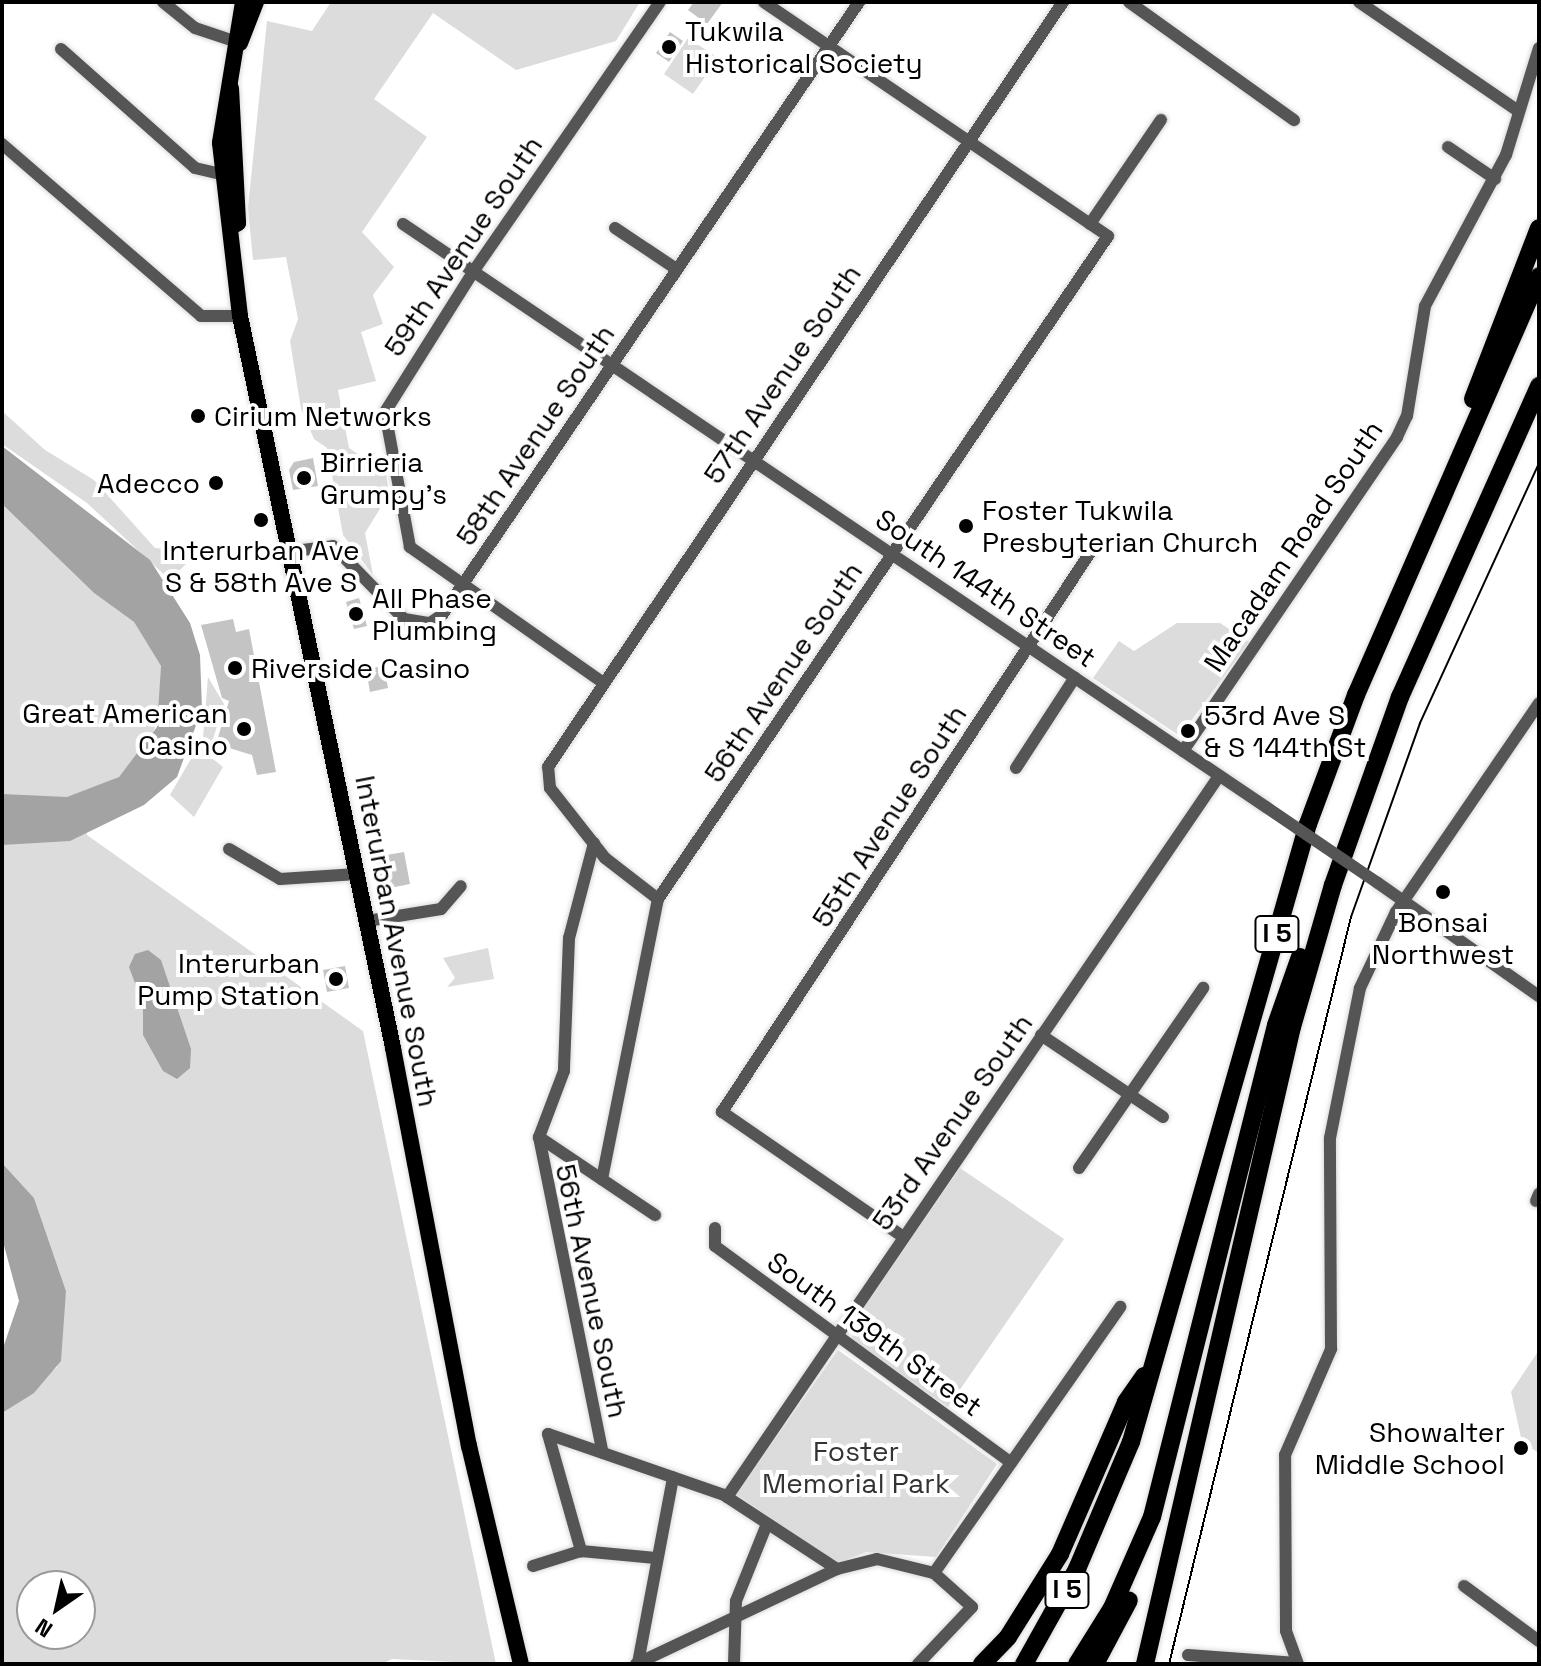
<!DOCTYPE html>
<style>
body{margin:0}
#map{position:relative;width:1541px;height:1666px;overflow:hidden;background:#fff;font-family:"Space Grotesk",sans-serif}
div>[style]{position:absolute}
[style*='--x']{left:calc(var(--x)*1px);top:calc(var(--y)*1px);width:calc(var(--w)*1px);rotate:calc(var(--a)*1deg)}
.green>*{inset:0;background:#dcdcdc}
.water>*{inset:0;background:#a3a3a3}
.building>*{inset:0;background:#c4c4c4}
.roads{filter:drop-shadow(0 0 2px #dbdbdb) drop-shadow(0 0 2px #dbdbdb)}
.minor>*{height:12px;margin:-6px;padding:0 6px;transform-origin:6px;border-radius:6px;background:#555}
.major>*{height:16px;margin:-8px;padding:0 8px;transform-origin:8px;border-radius:8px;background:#000}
.highway>*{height:18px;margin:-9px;padding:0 9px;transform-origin:9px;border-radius:9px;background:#000}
.tram>*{height:2px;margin:-1px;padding:0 1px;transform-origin:1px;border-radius:1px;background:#000}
.minor-bridge>*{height:12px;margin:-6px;padding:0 6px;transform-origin:6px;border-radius:6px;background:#555}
.dots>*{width:22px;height:22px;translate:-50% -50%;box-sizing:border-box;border:4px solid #fff;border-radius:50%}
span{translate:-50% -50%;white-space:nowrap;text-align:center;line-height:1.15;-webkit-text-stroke:8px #fff;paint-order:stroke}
.shield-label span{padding:2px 6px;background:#fff;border:2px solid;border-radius:6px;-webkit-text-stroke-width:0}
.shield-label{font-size:26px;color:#000;font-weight:700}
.poi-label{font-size:28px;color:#000}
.left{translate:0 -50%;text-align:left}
.right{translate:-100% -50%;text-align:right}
.street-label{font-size:28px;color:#000}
.park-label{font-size:28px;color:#333}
.frame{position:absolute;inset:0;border:4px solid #000;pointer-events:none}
.north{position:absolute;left:16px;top:1570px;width:80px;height:80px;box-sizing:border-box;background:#fff;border:2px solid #999;border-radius:50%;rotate:214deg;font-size:22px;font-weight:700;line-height:32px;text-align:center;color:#000}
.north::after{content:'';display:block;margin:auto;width:28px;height:36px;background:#000;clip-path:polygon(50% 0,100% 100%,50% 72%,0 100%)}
</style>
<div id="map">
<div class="green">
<i style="clip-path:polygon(331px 2px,640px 2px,616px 41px,516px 70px,433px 13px,374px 99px,427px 137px,362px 232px,394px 267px,373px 295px,383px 324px,361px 332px,376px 381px,338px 390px,349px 448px,386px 473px,389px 494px,365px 533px,373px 575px,343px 535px,327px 448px,314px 439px,301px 409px,290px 341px,298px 319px,286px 257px,253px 260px,248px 208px,267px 21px,312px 31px)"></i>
<i style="clip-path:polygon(688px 38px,718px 58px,693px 94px,664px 74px)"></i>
<i style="clip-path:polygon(2px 411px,45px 450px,94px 480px,155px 548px,177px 550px,189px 561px,170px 580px,87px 503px,2px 444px)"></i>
<i style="clip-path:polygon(evenodd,2px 504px,94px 593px,134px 622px,161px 666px,160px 718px,144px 750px,119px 777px,82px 794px,87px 835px,363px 1031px,496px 1664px,392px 1659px,382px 1664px,2px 1664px,2px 1413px,57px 1367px,66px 1291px,34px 1198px,2px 1163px,2px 504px,32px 1586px,80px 1586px,80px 1634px,32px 1634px,32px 1586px)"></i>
<i style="clip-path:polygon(1177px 623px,1220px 623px,1249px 642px,1180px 736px,1093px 678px,1119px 641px,1134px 651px)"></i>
<i style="clip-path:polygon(208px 677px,224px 704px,208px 755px,223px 767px,194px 817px,170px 795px,203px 738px)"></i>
<i style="clip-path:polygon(488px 948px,494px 979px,447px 987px,455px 978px,443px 958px)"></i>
<i style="clip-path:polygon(960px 1168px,1064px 1239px,948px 1407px,854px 1342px,849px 1329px)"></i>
<i style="clip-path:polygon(838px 1350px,997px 1464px,936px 1557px,866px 1552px,836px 1564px,736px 1494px)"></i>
<i style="clip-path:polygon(1539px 1350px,1539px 1453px,1522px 1442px,1511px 1392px)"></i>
</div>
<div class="water">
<i style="clip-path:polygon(2px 446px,150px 560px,190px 623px,200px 655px,202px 709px,177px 777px,144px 805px,70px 841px,2px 845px,2px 794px,67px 797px,119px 777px,157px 727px,161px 666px,134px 622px,94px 593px,2px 504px)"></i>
<i style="clip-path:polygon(148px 950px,161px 960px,191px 1049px,190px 1068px,177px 1079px,163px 1071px,143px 1035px,143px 1005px,129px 967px,135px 954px)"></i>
<i style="clip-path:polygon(2px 1163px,34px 1198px,66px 1291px,61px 1361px,34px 1393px,2px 1413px,2px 1351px,19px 1301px,2px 1238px)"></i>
</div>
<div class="building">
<i style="clip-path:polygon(694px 2px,723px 2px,707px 24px,688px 10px)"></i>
<i style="clip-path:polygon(670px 32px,683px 41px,669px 62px,656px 53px)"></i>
<i style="clip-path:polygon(313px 458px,318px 486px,293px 490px,289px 470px,294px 462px)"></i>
<i style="clip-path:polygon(359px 598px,367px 626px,354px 629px,346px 602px)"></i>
<i style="clip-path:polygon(233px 619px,236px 632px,249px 629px,276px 772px,257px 775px,252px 755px,216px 744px,229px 701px,222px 698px,201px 625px)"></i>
<i style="clip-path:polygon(384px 666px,388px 688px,370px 692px,366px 669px)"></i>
<i style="clip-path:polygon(404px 852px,410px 884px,380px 890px,375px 857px)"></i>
<i style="clip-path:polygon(345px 966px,349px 988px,327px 992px,323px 970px)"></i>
</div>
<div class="roads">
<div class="minor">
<i style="--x:163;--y:2;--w:41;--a:39.1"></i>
<i style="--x:195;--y:28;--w:47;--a:18.4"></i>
<i style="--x:1129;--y:2;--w:203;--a:35.6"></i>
<i style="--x:1359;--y:2;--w:193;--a:34.4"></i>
<i style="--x:61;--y:49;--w:179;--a:41.6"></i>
<i style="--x:195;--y:168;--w:26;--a:13"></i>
<i style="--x:2;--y:144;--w:263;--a:40.8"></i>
<i style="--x:201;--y:316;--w:39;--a:0"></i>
<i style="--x:1448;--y:147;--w:57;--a:34.2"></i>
<i style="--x:403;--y:224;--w:1041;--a:34.04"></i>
<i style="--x:1090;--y:224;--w:126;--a:-55.7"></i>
<i style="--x:615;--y:228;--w:72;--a:33.7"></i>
<i style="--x:287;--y:552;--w:46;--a:-7.4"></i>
<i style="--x:333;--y:546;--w:102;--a:45.8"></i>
<i style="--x:404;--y:619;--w:26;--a:9"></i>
<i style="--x:430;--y:623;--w:14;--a:-34"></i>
<i style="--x:442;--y:615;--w:741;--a:-55.77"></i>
<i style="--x:602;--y:682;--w:235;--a:-144.9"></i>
<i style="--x:410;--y:547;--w:137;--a:-100.5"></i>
<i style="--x:385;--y:412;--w:165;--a:-57.8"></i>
<i style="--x:473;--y:272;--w:328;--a:-55.3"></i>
<i style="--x:1183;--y:751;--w:380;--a:-55.7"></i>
<i style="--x:1397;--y:437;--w:23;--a:-65"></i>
<i style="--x:1407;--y:416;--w:111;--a:-80.7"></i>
<i style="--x:1425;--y:306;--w:171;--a:-61.8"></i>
<i style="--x:1506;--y:155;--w:112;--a:-72.9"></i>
<i style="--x:1016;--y:768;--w:108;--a:-57"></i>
<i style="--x:594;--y:843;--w:98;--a:104.7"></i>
<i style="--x:569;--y:938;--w:133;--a:92.2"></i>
<i style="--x:564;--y:1071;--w:71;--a:110.7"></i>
<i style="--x:539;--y:1137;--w:322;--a:78.6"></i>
<i style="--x:229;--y:849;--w:59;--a:30.5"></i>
<i style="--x:280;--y:879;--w:77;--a:-3.7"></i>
<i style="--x:1378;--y:883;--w:197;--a:35.1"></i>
<i style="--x:658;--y:899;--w:67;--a:-142.3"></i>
<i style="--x:605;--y:858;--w:89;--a:-128.2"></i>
<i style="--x:550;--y:788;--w:21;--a:-95"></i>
<i style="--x:548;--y:767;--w:922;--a:-56.05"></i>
<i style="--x:367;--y:921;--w:75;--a:-9.2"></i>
<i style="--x:441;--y:909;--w:30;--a:-49"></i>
<i style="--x:1041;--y:1035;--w:147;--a:33.9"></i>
<i style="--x:539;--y:1137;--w:140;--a:33.9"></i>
<i style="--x:1079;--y:1168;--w:219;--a:-55.4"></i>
<i style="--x:602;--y:1179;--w:286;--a:-78.7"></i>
<i style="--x:658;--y:899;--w:801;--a:-55.83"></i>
<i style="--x:1108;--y:236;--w:416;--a:-145.8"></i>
<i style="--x:1536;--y:1201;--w:8;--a:-67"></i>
<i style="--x:715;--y:1228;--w:18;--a:90"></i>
<i style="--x:715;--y:1246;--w:367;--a:36.2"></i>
<i style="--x:902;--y:1236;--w:219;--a:-145.4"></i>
<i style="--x:722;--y:1112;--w:679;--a:-56.66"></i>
<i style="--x:548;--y:1434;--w:186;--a:19.1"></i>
<i style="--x:724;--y:1495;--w:135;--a:33.2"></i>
<i style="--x:548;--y:1434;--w:122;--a:74.2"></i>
<i style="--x:727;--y:1497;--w:873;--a:-55.69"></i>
<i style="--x:533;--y:1566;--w:50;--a:-17.4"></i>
<i style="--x:581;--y:1551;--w:75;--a:5.3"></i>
<i style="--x:934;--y:1573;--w:325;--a:-55"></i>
<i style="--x:1464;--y:1586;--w:93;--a:36.3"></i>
<i style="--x:1188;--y:1655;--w:109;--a:4.2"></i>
<i style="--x:638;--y:1663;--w:189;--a:-79.3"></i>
<i style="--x:636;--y:1664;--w:222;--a:-25.3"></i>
<i style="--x:837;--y:1569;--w:41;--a:-14"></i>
<i style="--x:877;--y:1559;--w:59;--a:13.8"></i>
<i style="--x:934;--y:1573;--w:51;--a:41.8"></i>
<i style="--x:972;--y:1607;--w:79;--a:133.5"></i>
<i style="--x:734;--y:1664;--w:63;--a:-88.2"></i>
<i style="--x:736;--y:1601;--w:83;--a:-68.1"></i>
<i style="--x:1298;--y:1664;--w:35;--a:-110"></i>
<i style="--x:1286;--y:1631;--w:176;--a:-90.3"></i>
<i style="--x:1285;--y:1455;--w:116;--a:-66.5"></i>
<i style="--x:1331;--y:1349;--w:211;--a:-90.3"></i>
<i style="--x:1330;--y:1138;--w:153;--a:-78.7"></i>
<i style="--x:1360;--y:988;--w:84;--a:-64.7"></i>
<i style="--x:1396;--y:912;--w:253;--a:-55.6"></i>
</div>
<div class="major">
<i style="--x:243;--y:2;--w:143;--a:99.3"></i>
<i style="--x:220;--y:143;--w:174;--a:83.4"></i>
<i style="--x:240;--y:316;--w:748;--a:78.19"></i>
<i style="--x:393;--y:1048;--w:405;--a:79.2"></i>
<i style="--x:469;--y:1446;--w:224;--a:76.6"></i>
<i style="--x:240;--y:43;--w:44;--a:-68.7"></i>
<i style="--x:231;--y:88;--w:135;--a:87"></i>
<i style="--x:238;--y:223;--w:8;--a:150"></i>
</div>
<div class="highway">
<i style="--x:1473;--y:399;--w:183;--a:-68.9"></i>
<i style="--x:982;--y:1664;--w:37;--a:-46"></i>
<i style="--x:1008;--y:1637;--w:98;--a:-57.9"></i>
<i style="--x:1060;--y:1554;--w:166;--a:-66.5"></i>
<i style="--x:1126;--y:1402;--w:32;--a:-55"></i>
<i style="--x:1024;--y:1664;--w:109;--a:-60.8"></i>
<i style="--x:1077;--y:1569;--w:138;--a:-67"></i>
<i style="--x:1131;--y:1442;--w:643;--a:-74.02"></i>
<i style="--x:1308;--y:824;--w:138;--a:-69.6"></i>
<i style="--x:1356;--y:695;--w:457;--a:-66.4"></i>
<i style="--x:1077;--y:1664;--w:66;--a:-58"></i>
<i style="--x:1112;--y:1608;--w:99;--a:-66.3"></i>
<i style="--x:1152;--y:1517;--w:507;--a:-75.85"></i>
<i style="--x:1276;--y:1025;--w:72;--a:-70.6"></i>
<i style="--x:1095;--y:1664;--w:72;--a:-62"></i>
<i style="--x:1145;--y:1664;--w:654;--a:-77.01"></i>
<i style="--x:1292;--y:1027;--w:148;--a:-73.9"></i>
<i style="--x:1333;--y:885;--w:200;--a:-70.4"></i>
<i style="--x:1400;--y:697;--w:341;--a:-65.9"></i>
</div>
</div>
<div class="tram">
<i style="--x:1169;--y:1664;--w:769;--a:-76.31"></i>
<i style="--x:1351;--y:917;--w:206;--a:-70.4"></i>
<i style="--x:1420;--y:723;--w:286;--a:-65.4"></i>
</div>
<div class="minor-bridge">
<i style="--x:1266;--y:807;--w:135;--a:34.2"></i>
</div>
<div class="dots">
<i style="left:669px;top:47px;background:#000"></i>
<i style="left:198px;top:416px;background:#000"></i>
<i style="left:304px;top:478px;background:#000"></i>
<i style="left:216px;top:483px;background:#000"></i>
<i style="left:261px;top:520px;background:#000"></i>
<i style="left:966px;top:526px;background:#000"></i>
<i style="left:356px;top:614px;background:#000"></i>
<i style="left:235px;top:668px;background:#000"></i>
<i style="left:244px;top:729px;background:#000"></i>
<i style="left:1188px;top:731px;background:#000"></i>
<i style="left:1443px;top:892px;background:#000"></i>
<i style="left:336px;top:979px;background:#000"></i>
<i style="left:1521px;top:1448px;background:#000"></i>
</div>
<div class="shield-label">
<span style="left:1277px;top:934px">I 5</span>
<span style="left:1067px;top:1590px">I 5</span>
</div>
<div class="poi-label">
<span class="left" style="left:685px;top:47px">Tukwila<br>Historical Society</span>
<span class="left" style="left:214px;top:416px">Cirium Networks</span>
<span class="left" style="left:320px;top:478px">Birrieria<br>Grumpy's</span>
<span class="right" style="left:200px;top:483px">Adecco</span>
<span class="left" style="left:982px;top:526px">Foster Tukwila<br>Presbyterian Church</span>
<span style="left:261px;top:566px">Interurban Ave<br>S &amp; 58th Ave S</span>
<span class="left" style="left:372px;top:614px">All Phase<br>Plumbing</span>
<span class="left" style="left:251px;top:668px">Riverside Casino</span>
<span class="right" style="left:228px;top:729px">Great American<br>Casino</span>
<span class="left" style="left:1204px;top:731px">53rd Ave S<br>&amp; S 144th St</span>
<span style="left:1443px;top:938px">Bonsai<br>Northwest</span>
<span class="right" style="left:320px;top:979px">Interurban<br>Pump Station</span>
<span class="right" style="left:1505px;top:1448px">Showalter<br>Middle School</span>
</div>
<div class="street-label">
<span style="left:463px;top:246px;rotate:-56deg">59th Avenue South</span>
<span style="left:782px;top:374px;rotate:-56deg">57th Avenue South</span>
<span style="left:535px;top:435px;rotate:-56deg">58th Avenue South</span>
<span style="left:1293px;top:546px;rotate:-56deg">Macadam Road South</span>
<span style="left:986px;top:588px;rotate:34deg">South 144th Street</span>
<span style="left:783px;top:672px;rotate:-56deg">56th Avenue South</span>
<span style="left:889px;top:816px;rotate:-57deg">55th Avenue South</span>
<span style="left:397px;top:941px;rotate:79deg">Interurban Avenue South</span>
<span style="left:952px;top:1122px;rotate:-55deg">53rd Avenue South</span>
<span style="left:592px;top:1291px;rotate:78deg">56th Avenue South</span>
<span style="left:875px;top:1334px;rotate:36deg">South 139th Street</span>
</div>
<div class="park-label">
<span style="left:856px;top:1467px">Foster<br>Memorial Park</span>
</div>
<div class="frame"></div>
<div class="north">N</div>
</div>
